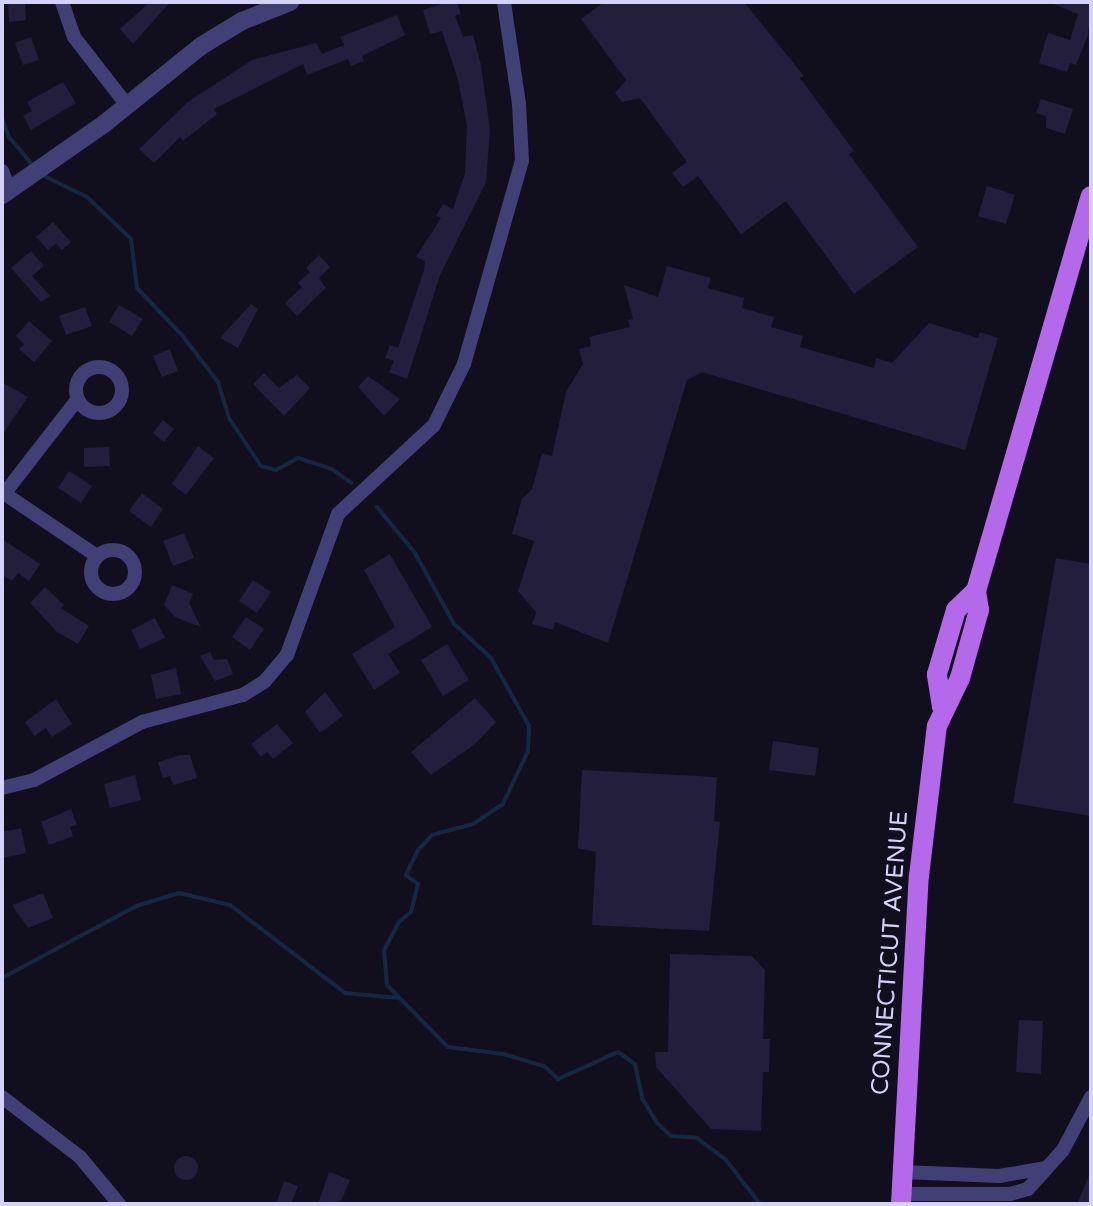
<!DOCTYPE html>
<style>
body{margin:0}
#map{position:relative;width:1093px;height:1206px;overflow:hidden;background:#110f1e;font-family:"Varela Round",sans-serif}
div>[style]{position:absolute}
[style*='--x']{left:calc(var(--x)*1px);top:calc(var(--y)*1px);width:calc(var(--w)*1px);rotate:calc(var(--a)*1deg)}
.stream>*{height:4px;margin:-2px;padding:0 2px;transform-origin:2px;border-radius:2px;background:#152841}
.building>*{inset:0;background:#221e3c}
.round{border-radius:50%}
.minor>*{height:14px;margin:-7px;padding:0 7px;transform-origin:7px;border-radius:7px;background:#404076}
.minor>.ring{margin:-7px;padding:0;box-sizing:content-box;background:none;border:14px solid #404076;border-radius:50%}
.tertiary>*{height:18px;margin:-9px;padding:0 9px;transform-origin:9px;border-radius:9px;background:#404076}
.primary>*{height:20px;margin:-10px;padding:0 10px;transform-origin:10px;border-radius:10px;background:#b468ea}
span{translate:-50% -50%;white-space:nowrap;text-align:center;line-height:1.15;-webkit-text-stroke:6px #110f1e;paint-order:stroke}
.street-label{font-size:24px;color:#d5d2f9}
.frame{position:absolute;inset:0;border:4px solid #d5d2f9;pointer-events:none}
</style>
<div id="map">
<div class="stream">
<i style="--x:2;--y:118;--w:20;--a:70"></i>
<i style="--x:9;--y:137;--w:38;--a:50"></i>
<i style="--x:42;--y:175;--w:50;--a:26.1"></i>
<i style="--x:87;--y:197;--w:61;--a:43.7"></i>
<i style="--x:131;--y:239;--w:49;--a:83"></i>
<i style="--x:137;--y:288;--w:64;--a:46.3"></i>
<i style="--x:181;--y:334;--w:61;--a:52.4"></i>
<i style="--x:218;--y:382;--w:38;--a:73"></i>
<i style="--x:229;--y:418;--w:58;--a:56.3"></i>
<i style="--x:261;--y:466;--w:16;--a:15"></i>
<i style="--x:276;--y:470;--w:25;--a:-29"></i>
<i style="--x:298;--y:458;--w:36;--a:18"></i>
<i style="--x:332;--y:469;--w:24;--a:36"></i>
<i style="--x:377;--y:507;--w:60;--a:50.4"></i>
<i style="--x:415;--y:553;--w:81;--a:61.2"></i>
<i style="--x:454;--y:624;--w:50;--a:42.6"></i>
<i style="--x:491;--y:658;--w:78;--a:60.8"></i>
<i style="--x:529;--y:726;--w:25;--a:92"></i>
<i style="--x:528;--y:751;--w:59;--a:115.3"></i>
<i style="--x:503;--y:804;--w:36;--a:146"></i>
<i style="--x:473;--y:824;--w:42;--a:165"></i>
<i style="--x:432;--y:835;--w:21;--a:133"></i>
<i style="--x:418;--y:850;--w:28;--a:116"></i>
<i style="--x:406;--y:875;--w:15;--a:37"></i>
<i style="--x:418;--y:884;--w:29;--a:104"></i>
<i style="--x:411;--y:912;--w:16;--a:140"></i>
<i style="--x:399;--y:922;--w:32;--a:118"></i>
<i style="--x:384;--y:950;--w:35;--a:85"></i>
<i style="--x:387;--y:985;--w:87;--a:45.5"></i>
<i style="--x:448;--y:1047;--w:55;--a:7.3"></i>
<i style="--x:503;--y:1054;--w:43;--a:16.3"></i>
<i style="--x:544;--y:1066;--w:19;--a:43"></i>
<i style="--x:558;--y:1079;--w:66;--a:-24.2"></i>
<i style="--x:618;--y:1052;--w:21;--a:35"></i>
<i style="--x:635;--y:1064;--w:35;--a:78"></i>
<i style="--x:642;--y:1098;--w:29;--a:59"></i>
<i style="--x:657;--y:1123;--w:19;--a:43"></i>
<i style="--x:671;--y:1136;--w:26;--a:4"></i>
<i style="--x:697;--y:1138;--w:36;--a:37"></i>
<i style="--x:726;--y:1160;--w:56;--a:52.3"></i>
<i style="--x:2;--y:978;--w:152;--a:-28.2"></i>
<i style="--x:136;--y:906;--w:45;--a:-16.8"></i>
<i style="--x:179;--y:893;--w:52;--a:13.2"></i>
<i style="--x:230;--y:905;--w:145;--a:37.4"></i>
<i style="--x:345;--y:993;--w:54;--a:5.3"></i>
</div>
<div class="building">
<i style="clip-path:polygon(8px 2px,25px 2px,26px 20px,9px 22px)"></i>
<i style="clip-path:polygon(150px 2px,170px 2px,133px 44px,120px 29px)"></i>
<i style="clip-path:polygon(448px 2px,457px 2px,461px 14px,455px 16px,463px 37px,473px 35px,481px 65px,490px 130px,486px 182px,440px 275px,407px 379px,389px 372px,394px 361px,385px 358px,390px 345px,398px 348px,424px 270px,425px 261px,416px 257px,441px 218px,436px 216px,443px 204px,453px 209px,465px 173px,467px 126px,458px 80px,442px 31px,430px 34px,423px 10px)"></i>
<i style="clip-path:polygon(604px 2px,744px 2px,804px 76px,800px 78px,854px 151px,849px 154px,918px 247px,854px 294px,786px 201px,741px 234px,698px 176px,683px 187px,672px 173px,687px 162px,640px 98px,622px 102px,615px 93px,626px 80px,581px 19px)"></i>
<i style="clip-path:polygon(1049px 2px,1091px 2px,1088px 35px,1076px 65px,1070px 63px,1067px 72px,1039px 63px,1048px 33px,1070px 40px,1078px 14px)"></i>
<i style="clip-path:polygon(397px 15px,405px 35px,362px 56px,364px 61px,351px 66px,348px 59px,307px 75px,303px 64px,214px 109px,217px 114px,183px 141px,180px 137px,154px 163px,139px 149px,188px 102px,252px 60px,316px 43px,322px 54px,344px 45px,340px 37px)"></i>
<i style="clip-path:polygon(31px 37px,39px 60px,23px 65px,15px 43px)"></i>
<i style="clip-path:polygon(63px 82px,76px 103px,31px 130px,23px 116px,32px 111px,27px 102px)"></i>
<i style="clip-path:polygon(1041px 99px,1073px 109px,1065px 134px,1046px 128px,1046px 116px,1036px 113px)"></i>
<i style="clip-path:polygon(987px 186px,1015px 195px,1006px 224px,978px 216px)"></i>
<i style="clip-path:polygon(53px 222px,71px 242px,62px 250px,56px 243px,48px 250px,36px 237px)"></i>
<i style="clip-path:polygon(31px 251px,44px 266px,32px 276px,50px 296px,41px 302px,11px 268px)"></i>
<i style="clip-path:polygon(319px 255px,330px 267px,319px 278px,326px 288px,297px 316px,285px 303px,302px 287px,298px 283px,310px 272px,306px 268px)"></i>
<i style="clip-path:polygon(667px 266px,711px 278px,708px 288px,744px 298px,742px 308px,774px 317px,771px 327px,803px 336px,800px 347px,874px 368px,876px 358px,892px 363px,929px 323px,978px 338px,980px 332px,998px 338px,965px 450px,702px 372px,687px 380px,608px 643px,555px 622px,553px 630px,532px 624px,536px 612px,518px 591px,534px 541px,512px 534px,522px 499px,532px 489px,542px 453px,552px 456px,566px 392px,583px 364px,579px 349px,591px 346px,589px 337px,630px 327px,628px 320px,633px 319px,624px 285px,658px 297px)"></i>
<i style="clip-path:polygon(251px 304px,258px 309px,238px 348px,220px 338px)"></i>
<i style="clip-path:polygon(119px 305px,143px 319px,132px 336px,109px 322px)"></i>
<i style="clip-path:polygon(85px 307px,92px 326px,66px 335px,59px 316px)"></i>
<i style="clip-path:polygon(29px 321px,52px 341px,34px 362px,19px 349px,24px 344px,16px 336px)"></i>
<i style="clip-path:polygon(170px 349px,178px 371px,162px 377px,153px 356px)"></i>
<i style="clip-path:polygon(264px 373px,279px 388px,297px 375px,310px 388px,284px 416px,253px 384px)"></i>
<i style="clip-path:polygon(368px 376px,400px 399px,384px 416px,358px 387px)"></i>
<i style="clip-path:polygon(2px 382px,28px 397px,2px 435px)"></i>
<i style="clip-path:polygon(163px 420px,174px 429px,164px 442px,153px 433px)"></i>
<i style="clip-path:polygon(198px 446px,214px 458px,186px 495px,172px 484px)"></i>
<i style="clip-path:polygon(109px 447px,110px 466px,84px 467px,84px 448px)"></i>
<i style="clip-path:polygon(69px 471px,92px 486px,81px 503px,58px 488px)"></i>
<i style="clip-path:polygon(142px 493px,163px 509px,151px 527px,129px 511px)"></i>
<i style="clip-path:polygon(184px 533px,194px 558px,173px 566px,163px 541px)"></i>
<i style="clip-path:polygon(2px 539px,40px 564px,29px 581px,18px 573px,12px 581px,2px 575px)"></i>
<i style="clip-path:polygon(390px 554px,432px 627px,388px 654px,400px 673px,374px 690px,352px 654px,395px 627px,364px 570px)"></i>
<i style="clip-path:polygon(1056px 558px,1091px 564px,1091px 816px,1013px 803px)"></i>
<i style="clip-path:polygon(253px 580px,271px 592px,257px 613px,239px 601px)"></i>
<i style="clip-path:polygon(172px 585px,193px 594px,189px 603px,201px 627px,175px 617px,164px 605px)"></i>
<i style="clip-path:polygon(45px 587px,64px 605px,61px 608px,89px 626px,78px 644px,57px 632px,30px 603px)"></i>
<i style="clip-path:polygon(246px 617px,264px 629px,250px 650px,232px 637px)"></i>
<i style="clip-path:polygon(155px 618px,165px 638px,140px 649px,131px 630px)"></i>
<i style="clip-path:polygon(447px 644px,469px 680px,443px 696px,421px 660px)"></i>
<i style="clip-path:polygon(210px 652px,214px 660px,227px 659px,233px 674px,215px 681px,200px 656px)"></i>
<i style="clip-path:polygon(176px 668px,181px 694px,156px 699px,151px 675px)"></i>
<i style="clip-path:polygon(325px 692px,343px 716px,320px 733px,305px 712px)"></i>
<i style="clip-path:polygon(475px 698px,496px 722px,475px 744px,431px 775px,411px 752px)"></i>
<i style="clip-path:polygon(56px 699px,72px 724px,52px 737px,46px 728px,34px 736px,25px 722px)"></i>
<i style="clip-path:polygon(277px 724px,293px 743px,273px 759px,267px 752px,261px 757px,251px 744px)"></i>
<i style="clip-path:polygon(773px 741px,819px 748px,815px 776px,769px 770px)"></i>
<i style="clip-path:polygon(181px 755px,190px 755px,197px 778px,173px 785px,170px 776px,163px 778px,158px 762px)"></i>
<i style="clip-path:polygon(582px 770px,717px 777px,714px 821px,720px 822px,709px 931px,592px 925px,596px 852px,578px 848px)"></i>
<i style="clip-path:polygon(135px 775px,141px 800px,110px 808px,104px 784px)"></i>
<i style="clip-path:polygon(71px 809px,77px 825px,70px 827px,73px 836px,49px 845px,41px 822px)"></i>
<i style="clip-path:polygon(21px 828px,26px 853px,2px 858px,2px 832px)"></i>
<i style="clip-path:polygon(43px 893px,53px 918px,28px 928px,12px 905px)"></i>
<i style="clip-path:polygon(670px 954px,752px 956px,765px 970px,763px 1039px,770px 1039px,769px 1072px,763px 1072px,761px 1131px,711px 1129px,656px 1067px,655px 1052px,668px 1052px)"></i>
<i style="clip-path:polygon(1019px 1020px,1043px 1021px,1041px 1074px,1016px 1072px)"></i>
<i class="round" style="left:174px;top:1156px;width:24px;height:24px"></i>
<i style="clip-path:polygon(1091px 1171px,1091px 1204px,1077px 1204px)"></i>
<i style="clip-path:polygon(329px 1172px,350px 1180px,341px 1201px,318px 1204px)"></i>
<i style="clip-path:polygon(284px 1181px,298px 1186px,291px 1204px,276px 1204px)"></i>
</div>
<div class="minor">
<i style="--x:62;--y:2;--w:37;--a:71"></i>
<i style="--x:74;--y:37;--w:86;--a:52.1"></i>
<i style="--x:2;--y:171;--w:21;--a:67"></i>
<i class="ring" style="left:76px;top:367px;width:32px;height:32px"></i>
<i style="--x:2;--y:492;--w:115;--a:34"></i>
<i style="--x:4;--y:494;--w:119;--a:-52.2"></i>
<i class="ring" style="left:91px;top:550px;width:30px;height:30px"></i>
<i style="--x:2;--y:788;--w:33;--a:-14"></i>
<i style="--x:34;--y:780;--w:123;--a:-28.2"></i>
<i style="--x:142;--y:722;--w:105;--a:-15"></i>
<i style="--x:243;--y:695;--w:26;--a:-32"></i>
<i style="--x:265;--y:681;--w:34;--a:-50"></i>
<i style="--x:287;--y:655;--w:150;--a:-70.1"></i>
<i style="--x:338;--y:514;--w:131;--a:-42.8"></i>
<i style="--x:434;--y:425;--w:68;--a:-63.8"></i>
<i style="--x:464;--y:364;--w:211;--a:-74.1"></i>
<i style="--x:522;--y:161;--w:57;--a:-93"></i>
<i style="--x:519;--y:104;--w:103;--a:-98.4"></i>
<i style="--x:2;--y:1097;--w:98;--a:37.6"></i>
<i style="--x:80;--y:1157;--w:61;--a:50.3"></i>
<i style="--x:903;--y:1172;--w:96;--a:2.4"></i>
<i style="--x:999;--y:1176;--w:48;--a:-9.7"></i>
<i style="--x:902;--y:1194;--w:108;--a:0"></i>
<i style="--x:1010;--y:1194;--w:19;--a:-16"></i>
<i style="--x:1028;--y:1189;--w:52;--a:-48.1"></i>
<i style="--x:1063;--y:1150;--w:60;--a:-62.2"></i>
</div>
<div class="tertiary">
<i style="--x:2;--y:195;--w:124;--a:-34.8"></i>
<i style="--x:104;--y:124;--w:124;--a:-38.8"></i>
<i style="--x:201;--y:46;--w:48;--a:-31.4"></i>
<i style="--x:242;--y:21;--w:52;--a:-21.6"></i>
</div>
<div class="primary">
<i style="--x:942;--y:707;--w:33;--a:-99"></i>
<i style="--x:937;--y:674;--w:67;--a:-73.5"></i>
<i style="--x:956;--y:610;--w:28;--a:-44"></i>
<i style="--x:901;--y:1204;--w:328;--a:-86.9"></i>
<i style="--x:919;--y:876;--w:151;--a:-83.2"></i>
<i style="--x:937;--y:726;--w:53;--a:-64.4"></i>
<i style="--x:960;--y:678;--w:71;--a:-74.4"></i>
<i style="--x:979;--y:610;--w:19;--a:-99"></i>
<i style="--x:976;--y:591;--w:411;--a:-73.8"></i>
</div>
<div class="street-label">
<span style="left:890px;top:953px;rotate:-86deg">CONNECTICUT AVENUE</span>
</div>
<div class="frame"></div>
</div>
